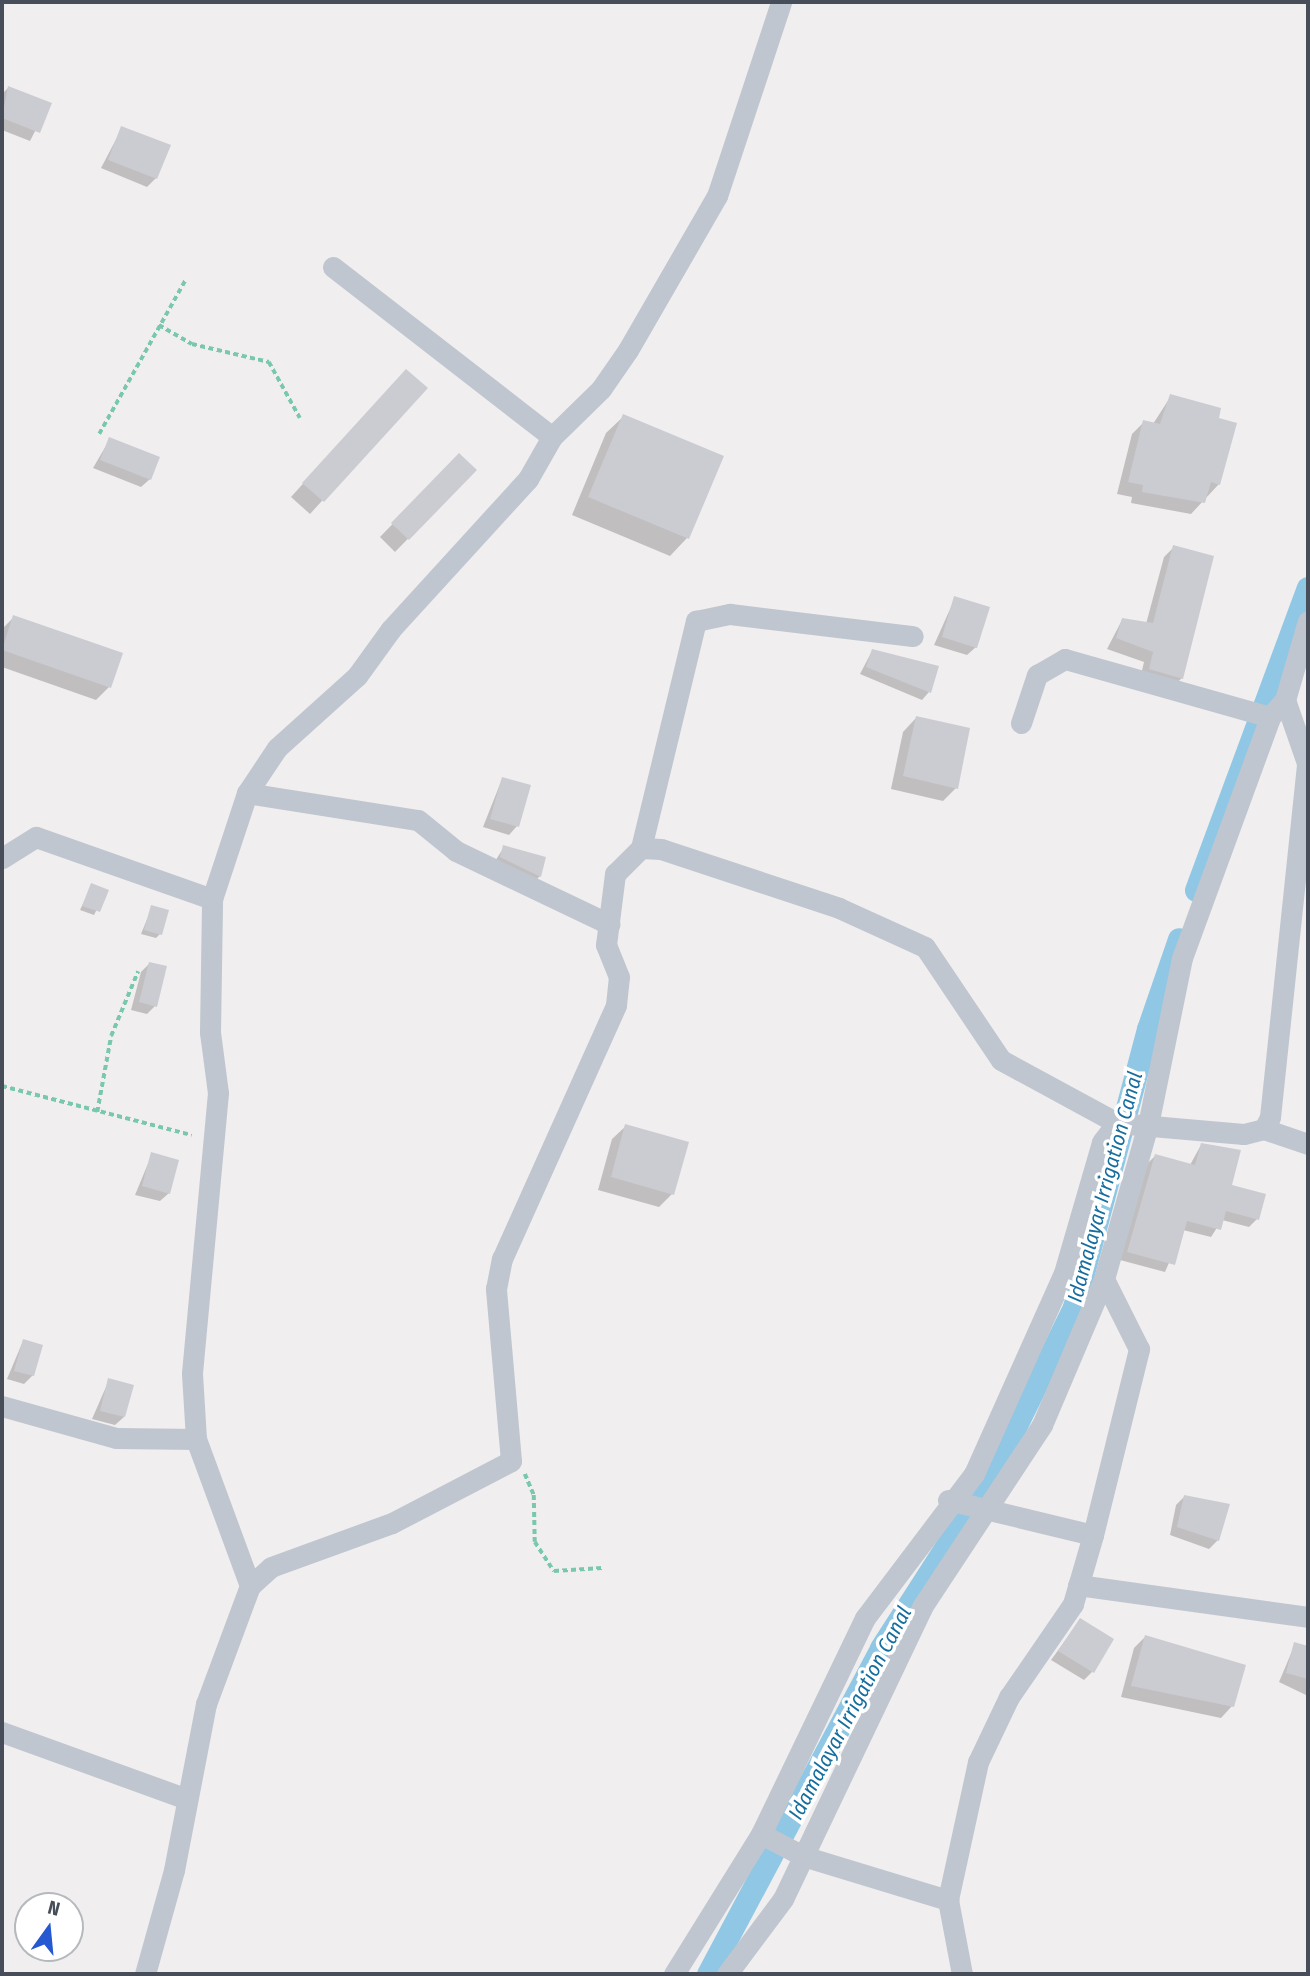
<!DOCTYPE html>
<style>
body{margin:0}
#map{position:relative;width:1310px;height:1976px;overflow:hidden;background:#f0eeee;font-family:"Fira Sans Condensed",sans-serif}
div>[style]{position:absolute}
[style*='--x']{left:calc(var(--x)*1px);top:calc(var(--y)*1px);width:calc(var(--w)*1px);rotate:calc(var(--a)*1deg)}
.shadow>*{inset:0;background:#0003}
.canal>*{height:23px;margin:-11.5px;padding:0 11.5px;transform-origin:11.5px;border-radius:11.5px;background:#8fc7e5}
.building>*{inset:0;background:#cbccd2}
.path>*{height:3.5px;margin-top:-1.75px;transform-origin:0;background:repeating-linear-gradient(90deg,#79c7ac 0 5px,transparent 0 8.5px)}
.street>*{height:21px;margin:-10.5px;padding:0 10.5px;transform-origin:10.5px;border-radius:10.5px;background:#bfc6cf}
span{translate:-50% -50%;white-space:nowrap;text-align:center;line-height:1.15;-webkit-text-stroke:7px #fff;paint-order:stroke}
.water-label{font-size:21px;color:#166e9e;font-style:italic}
.frame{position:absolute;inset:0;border:4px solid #474e5a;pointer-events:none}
.north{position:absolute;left:14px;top:1892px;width:70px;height:70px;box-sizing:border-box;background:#fff;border:2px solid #b5b8bd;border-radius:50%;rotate:15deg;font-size:19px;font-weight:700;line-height:28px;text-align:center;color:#474e5a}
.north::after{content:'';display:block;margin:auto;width:24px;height:32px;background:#2658d2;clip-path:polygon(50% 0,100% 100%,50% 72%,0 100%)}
</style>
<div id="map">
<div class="shadow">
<i style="clip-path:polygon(8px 88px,49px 104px,30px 141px,2px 130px,2px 94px)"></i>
<i style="clip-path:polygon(122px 128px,156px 178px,147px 187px,101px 168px)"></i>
<i style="clip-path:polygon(393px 384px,425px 388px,310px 514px,291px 497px)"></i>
<i style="clip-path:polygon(1171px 396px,1217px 419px,1219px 484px,1191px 514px,1131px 503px,1132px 497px,1117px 494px,1132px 434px,1144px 422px,1153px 424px)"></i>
<i style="clip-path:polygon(624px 416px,722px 457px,687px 538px,670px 556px,572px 515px,606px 433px)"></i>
<i style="clip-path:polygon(110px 439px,150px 479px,141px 487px,93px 468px)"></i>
<i style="clip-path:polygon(459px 455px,475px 470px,395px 552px,380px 537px)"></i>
<i style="clip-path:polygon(1174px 547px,1182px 678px,1171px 688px,1140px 679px,1144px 662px,1107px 649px,1122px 620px,1146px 624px,1164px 557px)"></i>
<i style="clip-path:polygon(955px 598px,976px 647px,967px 655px,934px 645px)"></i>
<i style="clip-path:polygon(14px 617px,109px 687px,96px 700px,2px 667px,2px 629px)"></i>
<i style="clip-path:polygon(872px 651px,929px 692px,922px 700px,860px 674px)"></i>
<i style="clip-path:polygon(916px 718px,956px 788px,943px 801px,891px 789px,903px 732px)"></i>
<i style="clip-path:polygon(502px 779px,517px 826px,509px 835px,483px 827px)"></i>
<i style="clip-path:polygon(504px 847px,540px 876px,531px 885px,492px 866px)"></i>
<i style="clip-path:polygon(92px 885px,106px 891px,94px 915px,80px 910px)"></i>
<i style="clip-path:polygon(152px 907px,160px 934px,156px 938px,141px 934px)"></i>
<i style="clip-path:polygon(149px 964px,155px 1006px,147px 1014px,131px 1010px,141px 972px)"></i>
<i style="clip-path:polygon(626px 1126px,672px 1194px,659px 1207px,598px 1190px,612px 1139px)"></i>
<i style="clip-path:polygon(1201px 1145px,1257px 1219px,1249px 1227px,1222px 1220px,1211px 1237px,1183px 1230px,1165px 1272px,1120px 1260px,1147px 1164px,1155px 1156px,1190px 1165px)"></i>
<i style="clip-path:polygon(152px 1154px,169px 1193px,160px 1201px,135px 1195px)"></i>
<i style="clip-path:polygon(23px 1341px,33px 1375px,24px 1384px,7px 1379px)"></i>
<i style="clip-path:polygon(109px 1380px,124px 1417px,115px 1425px,92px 1419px)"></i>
<i style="clip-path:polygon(1184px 1497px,1218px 1540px,1209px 1549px,1170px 1535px,1176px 1505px)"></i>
<i style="clip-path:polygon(1080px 1620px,1092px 1672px,1084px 1680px,1051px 1660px)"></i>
<i style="clip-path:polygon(1145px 1637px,1232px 1706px,1221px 1718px,1121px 1697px,1134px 1648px)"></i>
<i style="clip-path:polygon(1295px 1644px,1308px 1648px,1308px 1696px,1279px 1682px)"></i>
</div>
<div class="canal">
<i style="--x:1196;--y:890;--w:322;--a:-69.7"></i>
<i style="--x:708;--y:1974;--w:369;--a:-62"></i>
<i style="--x:881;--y:1648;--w:200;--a:-57.3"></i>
<i style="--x:989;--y:1480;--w:193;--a:-63.8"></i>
<i style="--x:1074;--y:1307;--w:288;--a:-75.1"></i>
<i style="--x:1148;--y:1029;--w:95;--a:-71"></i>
</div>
<div class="building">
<i style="clip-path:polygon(8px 86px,52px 103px,40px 133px,2px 118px)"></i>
<i style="clip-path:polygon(121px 126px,171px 145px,157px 179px,108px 160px)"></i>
<i style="clip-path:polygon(406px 369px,428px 388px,324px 502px,302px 483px)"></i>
<i style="clip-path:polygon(1170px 394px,1221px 408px,1219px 418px,1237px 423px,1220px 485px,1211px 482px,1205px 503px,1142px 492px,1143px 485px,1128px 482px,1143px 420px,1160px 424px)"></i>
<i style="clip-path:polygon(623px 414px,724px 456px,689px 539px,588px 497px)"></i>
<i style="clip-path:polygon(109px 437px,160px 457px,151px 480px,100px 460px)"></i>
<i style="clip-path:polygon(459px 453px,477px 470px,409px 540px,391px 523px)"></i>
<i style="clip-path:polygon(1173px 545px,1214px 556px,1183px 679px,1149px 669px,1153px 652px,1116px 638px,1122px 618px,1153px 623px)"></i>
<i style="clip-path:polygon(954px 596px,990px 607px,977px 648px,942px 637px)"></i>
<i style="clip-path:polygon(13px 615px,123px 653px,111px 688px,2px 650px)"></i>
<i style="clip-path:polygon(872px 649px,939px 666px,931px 693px,866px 667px)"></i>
<i style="clip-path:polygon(916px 716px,970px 728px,958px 789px,903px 776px)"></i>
<i style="clip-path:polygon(502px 777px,531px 785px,519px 827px,490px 819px)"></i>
<i style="clip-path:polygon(503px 845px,546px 857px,541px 877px,500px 857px)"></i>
<i style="clip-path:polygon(91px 883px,109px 890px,100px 912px,82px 906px)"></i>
<i style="clip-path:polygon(151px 905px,169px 910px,162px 935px,144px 930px)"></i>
<i style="clip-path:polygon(149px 962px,167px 966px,157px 1007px,139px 1002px)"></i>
<i style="clip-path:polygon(625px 1124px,689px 1142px,674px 1195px,611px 1177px)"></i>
<i style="clip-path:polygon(1201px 1143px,1241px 1150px,1232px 1185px,1266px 1194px,1259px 1220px,1226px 1211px,1221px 1230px,1187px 1221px,1175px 1265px,1127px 1252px,1155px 1154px,1195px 1165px)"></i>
<i style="clip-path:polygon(151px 1152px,179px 1160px,170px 1194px,142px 1186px)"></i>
<i style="clip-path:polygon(23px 1339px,43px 1345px,34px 1376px,14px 1371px)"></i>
<i style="clip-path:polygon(108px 1378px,134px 1385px,125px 1417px,100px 1411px)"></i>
<i style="clip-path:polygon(1184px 1495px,1230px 1504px,1219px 1541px,1177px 1527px)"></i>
<i style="clip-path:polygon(1080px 1618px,1114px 1639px,1094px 1673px,1058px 1651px)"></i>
<i style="clip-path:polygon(1145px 1635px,1246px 1665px,1234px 1707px,1131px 1686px)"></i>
<i style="clip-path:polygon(1294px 1642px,1308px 1646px,1308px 1679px,1286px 1673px)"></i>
</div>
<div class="path">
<i style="--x:159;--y:325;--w:38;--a:30"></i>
<i style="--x:192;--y:344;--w:79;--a:13.2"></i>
<i style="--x:269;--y:362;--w:64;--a:61"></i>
<i style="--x:99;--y:434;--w:178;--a:-60.7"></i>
<i style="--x:2;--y:1086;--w:196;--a:14.5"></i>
<i style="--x:97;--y:1112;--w:77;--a:-79.6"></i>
<i style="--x:111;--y:1036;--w:70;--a:-67.4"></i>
<i style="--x:525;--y:1474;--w:23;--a:67"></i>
<i style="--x:534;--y:1495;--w:47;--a:88.8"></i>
<i style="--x:535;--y:1542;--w:35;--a:57"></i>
<i style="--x:554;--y:1571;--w:48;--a:-3.6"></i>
</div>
<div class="street">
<i style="--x:333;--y:267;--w:277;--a:37.8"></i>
<i style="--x:1021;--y:723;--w:51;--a:-71.6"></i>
<i style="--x:1037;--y:675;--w:32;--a:-30"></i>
<i style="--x:1065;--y:659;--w:213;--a:15.8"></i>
<i style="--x:247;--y:793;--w:173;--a:9"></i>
<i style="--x:418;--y:820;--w:49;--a:39.2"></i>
<i style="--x:456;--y:851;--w:170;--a:25.5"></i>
<i style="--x:641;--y:848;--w:20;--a:3"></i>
<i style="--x:661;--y:849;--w:188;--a:18.3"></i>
<i style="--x:839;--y:908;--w:94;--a:24.4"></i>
<i style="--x:925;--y:947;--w:136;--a:56.1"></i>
<i style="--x:1001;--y:1060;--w:132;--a:28.5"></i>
<i style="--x:1117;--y:1123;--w:127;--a:5"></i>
<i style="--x:1244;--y:1134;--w:21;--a:-14"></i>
<i style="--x:1264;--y:1129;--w:13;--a:-63"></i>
<i style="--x:1270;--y:1117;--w:356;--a:-84"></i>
<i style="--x:1307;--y:763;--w:67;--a:-109.2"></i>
<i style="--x:2;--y:858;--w:40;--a:-32"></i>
<i style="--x:36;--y:837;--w:187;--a:19.4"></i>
<i style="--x:1264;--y:1129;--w:46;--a:18.8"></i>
<i style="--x:2;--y:1406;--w:118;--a:15.7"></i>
<i style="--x:116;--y:1438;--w:80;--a:0.7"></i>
<i style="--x:196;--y:1439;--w:157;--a:69.8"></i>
<i style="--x:196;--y:1439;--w:66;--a:-93.5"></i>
<i style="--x:192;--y:1373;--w:281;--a:-84.7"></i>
<i style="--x:218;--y:1093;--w:62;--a:-97.5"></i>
<i style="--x:210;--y:1032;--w:133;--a:-89.1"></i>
<i style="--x:212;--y:899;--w:112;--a:-71.7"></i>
<i style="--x:247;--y:793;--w:54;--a:-56.3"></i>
<i style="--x:277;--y:748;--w:108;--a:-42"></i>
<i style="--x:357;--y:676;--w:58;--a:-54.1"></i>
<i style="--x:391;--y:629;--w:203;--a:-47.6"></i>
<i style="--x:528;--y:479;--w:48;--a:-60.3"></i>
<i style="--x:552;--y:437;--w:69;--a:-44.4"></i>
<i style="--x:601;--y:389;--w:47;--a:-55.3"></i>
<i style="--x:628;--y:350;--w:178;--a:-60"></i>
<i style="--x:717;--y:196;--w:204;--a:-71.7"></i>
<i style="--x:948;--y:1500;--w:149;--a:13.6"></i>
<i style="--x:1093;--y:1535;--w:72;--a:106.2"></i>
<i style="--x:1073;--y:1604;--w:113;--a:124.5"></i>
<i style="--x:1009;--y:1697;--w:72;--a:115.5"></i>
<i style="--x:978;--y:1762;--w:141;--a:102.3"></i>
<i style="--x:948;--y:1900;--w:75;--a:79.3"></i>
<i style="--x:1093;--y:1535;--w:192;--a:-76.1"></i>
<i style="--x:1139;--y:1349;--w:78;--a:-116.6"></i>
<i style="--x:1078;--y:1585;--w:232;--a:7.9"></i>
<i style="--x:2;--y:1732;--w:197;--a:19.9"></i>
<i style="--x:761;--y:1834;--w:47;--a:27.6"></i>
<i style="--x:803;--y:1856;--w:152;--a:16.9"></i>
<i style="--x:145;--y:1974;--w:108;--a:-74.4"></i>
<i style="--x:174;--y:1870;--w:169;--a:-79.1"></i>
<i style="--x:206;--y:1704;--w:126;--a:-69.6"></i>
<i style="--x:250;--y:1586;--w:28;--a:-42"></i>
<i style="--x:271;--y:1567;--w:129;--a:-20"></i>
<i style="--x:392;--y:1523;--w:134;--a:-27.5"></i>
<i style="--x:511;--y:1461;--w:173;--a:-95"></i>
<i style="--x:496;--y:1289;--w:31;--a:-79"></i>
<i style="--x:502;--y:1259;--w:278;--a:-65.8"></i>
<i style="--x:616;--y:1005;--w:28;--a:-84"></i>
<i style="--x:619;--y:977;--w:35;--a:-112"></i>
<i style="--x:606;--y:945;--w:72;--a:-82.8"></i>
<i style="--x:615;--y:874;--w:37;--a:-45"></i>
<i style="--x:641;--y:848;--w:234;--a:-76.4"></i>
<i style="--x:696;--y:621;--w:35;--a:-12"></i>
<i style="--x:730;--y:614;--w:184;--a:6.9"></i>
<i style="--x:674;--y:1974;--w:165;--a:-58.1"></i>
<i style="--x:761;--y:1834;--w:240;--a:-64.3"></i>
<i style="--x:865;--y:1618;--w:181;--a:-52.9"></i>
<i style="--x:974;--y:1474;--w:220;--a:-65.9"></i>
<i style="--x:1064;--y:1273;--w:136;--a:-73.8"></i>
<i style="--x:1102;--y:1142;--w:24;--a:-52"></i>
<i style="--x:727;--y:1974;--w:94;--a:-53.3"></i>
<i style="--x:783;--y:1899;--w:323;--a:-64.5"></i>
<i style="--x:922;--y:1607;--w:218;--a:-56.6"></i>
<i style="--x:1042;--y:1425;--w:159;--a:-67"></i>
<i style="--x:1104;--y:1279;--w:160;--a:-74.1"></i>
<i style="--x:1148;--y:1125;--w:170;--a:-78.5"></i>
<i style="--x:1182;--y:958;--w:257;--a:-69.9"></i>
<i style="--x:1270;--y:717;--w:23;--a:-49"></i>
<i style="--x:1285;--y:700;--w:82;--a:-73.8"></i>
</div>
<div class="water-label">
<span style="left:1105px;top:1187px;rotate:-75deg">Idamalayar Irrigation Canal</span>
<span style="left:850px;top:1713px;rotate:-62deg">Idamalayar Irrigation Canal</span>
</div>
<div class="frame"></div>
<div class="north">N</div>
</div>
